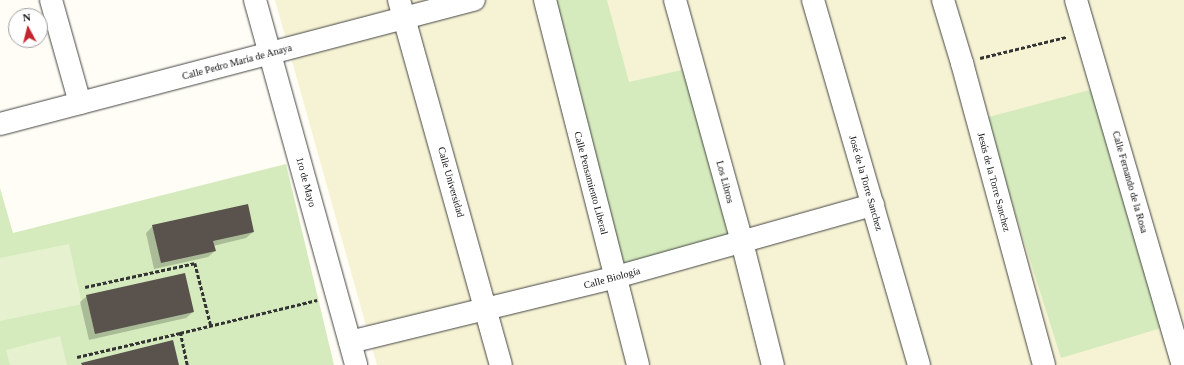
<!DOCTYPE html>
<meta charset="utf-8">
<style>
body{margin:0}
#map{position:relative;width:1184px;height:365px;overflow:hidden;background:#fffdf5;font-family:Georgia,serif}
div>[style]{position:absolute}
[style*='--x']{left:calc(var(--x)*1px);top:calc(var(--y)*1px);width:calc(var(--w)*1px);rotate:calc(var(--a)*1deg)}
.farmland>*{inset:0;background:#f6f3d4}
.green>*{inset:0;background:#d5ebbd}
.pitch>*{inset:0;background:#e6f2cf}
.shadow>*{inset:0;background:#0003}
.building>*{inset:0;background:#5a524d}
.path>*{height:2.5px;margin-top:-1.25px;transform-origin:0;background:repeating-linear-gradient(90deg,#333 0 4px,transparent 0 6px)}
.roads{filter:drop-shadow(0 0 1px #444) drop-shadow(0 0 1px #444)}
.minor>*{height:22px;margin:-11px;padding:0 11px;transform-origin:11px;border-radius:11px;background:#fff}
span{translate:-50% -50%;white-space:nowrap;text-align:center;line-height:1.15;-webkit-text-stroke:4px #fff;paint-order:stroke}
.street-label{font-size:10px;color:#111}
.north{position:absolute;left:8px;top:8px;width:40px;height:40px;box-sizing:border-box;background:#fff;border:1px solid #a0a0a0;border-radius:50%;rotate:353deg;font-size:11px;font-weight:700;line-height:16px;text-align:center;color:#111}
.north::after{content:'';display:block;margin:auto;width:14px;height:18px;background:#c4262e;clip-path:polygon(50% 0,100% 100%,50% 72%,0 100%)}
</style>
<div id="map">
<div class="farmland">
<i style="clip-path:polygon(275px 0,1184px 0,1184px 365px,377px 365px)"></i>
</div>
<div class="green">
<i style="clip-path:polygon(554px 0,607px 0,629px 82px,686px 69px,732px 233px,620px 270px)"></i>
<i style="clip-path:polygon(1097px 88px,1165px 327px,1061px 358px,985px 118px)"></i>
<i style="clip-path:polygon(286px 164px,334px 365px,0 365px,0 188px,13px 233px)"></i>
</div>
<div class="pitch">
<i style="clip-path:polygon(69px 244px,82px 304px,0 321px,0 258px)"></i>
<i style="clip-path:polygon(60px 336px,67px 365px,10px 365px,6px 350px)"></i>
</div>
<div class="shadow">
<i style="clip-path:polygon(153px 226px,253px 232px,246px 238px,213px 246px,215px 251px,208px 257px,154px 269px,146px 233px)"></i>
<i style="clip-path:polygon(87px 296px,193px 312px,186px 318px,89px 340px,80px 302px)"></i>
</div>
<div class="building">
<i style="clip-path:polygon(248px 204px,254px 232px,213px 241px,216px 251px,161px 263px,152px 225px)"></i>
<i style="clip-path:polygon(185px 273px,194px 312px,95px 334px,86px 295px)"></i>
<i style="clip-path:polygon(173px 340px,179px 365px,82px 365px,81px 363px)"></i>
</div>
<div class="path">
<i style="--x:980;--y:58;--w:89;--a:-13.7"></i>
<i style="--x:85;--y:287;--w:113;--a:-12.3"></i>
<i style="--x:195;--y:263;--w:65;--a:75.7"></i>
<i style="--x:77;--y:357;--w:106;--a:-13.1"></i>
<i style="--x:187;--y:365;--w:33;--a:-102"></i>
<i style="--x:180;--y:333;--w:141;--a:-13.5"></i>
</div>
<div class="roads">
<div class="minor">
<i style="--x:51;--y:0;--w:107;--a:74.3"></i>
<i style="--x:255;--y:0;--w:379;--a:74.5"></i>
<i style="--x:399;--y:0;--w:379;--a:74.4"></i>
<i style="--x:545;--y:0;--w:377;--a:75.7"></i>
<i style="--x:675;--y:0;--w:251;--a:74.5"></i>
<i style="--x:742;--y:242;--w:127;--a:75.9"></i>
<i style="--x:813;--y:0;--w:380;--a:73.8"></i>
<i style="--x:943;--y:0;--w:66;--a:73.2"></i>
<i style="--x:962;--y:63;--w:313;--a:74.8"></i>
<i style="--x:1076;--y:0;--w:380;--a:73.7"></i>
<i style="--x:0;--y:124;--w:490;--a:-14.7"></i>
<i style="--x:350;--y:342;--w:274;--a:-13.7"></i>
<i style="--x:616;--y:277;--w:267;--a:-15.7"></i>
</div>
</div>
<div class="street-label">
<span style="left:237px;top:62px;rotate:-15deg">Calle Pedro María de Anaya</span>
<span style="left:306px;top:182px;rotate:75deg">1ro de Mayo</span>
<span style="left:451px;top:182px;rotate:74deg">Calle Universidad</span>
<span style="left:725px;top:182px;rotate:75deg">Los Libros</span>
<span style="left:994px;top:182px;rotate:75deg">Jesús de la Torre Sanchez</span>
<span style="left:1130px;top:182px;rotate:74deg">Calle Fernando de la Rosa</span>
<span style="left:591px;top:183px;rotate:75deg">Calle Pensamiento Liberal</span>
<span style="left:866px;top:183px;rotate:74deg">José de la Torre Sanchez</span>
<span style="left:612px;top:278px;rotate:-15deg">Calle Biología</span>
</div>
<div class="north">N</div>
</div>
